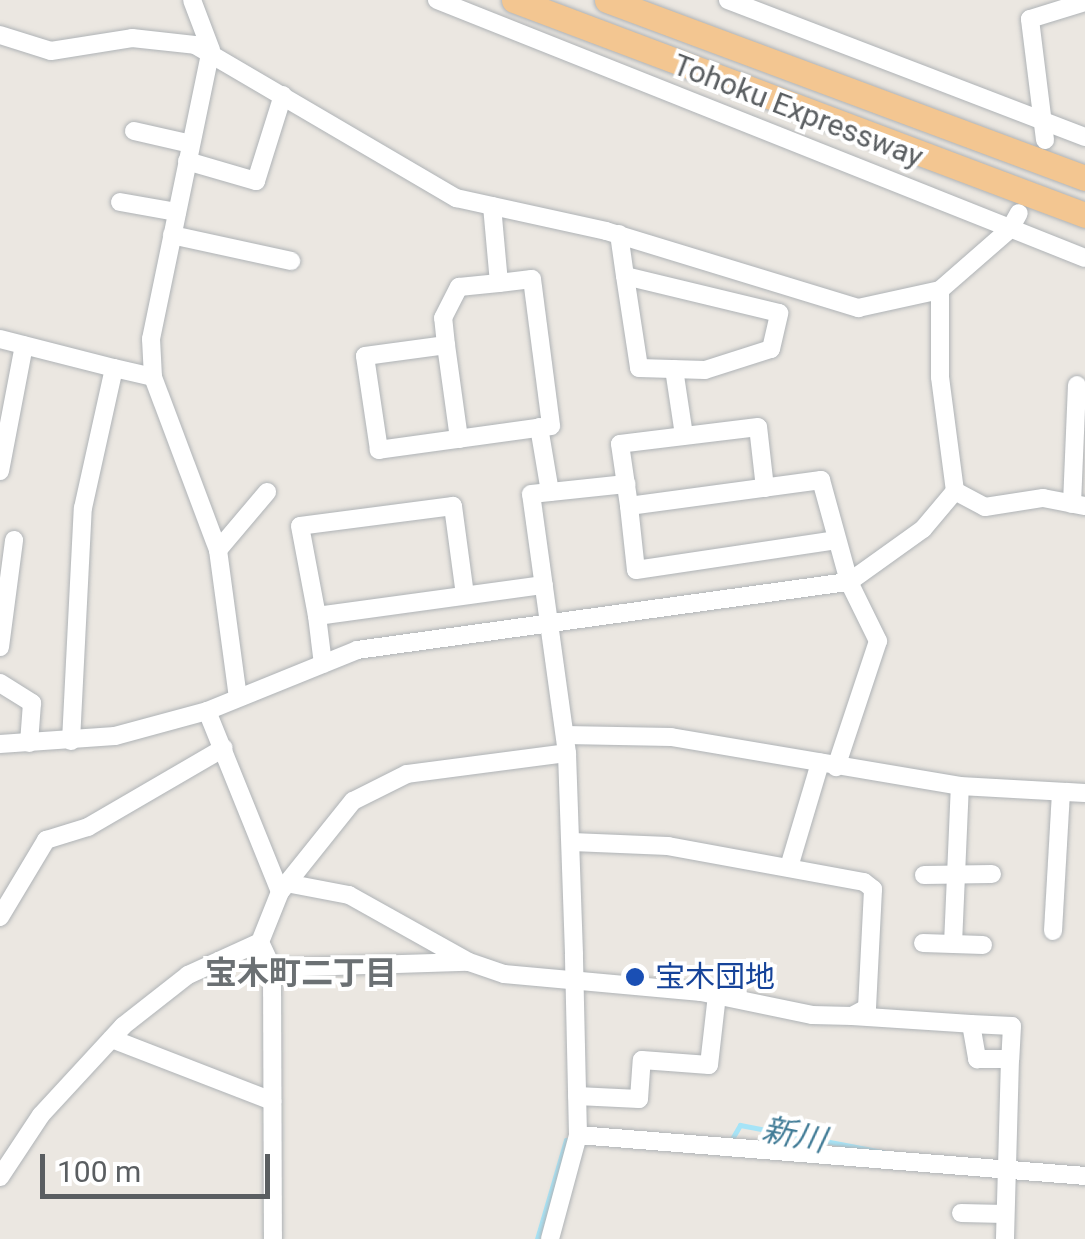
<!DOCTYPE html>
<meta charset="utf-8">
<style>
body{margin:0}
#map{position:relative;width:1085px;height:1239px;overflow:hidden;background:#ebe7e1;font-family:Roboto,"Noto Sans JP",sans-serif}
div>[style]{position:absolute}
[style*='--x']{left:calc(var(--x)*1px);top:calc(var(--y)*1px);width:calc(var(--w)*1px);rotate:calc(var(--a)*1deg)}
.stream>*{height:5px;margin:-2.5px;padding:0 2.5px;transform-origin:2.5px;border-radius:2.5px;background:#a6e4f7}
.roads{filter:drop-shadow(0 0 2px #afb3b6) drop-shadow(0 0 2px #afb3b6)}
.minor>*{height:18px;margin:-9px;padding:0 9px;transform-origin:9px;border-radius:9px;background:#fff}
.highway>*{height:25px;margin:-12.5px;padding:0 12.5px;transform-origin:12.5px;border-radius:12.5px;background:#f3c691}
.dots>*{width:28px;height:28px;translate:-50% -50%;box-sizing:border-box;border:5px solid #fff;border-radius:50%}
span{translate:-50% -50%;white-space:nowrap;text-align:center;line-height:1.15;-webkit-text-stroke:8px #fff;paint-order:stroke}
.street-label{font-size:30px;color:#5a5e61}
.transit-label{font-size:30px;color:#164399}
.left{translate:0 -50%;text-align:left}
.neighbourhood-label{font-size:32px;color:#6b7073;font-weight:700}
.water-label{font-size:32px;color:#407b96;font-style:italic}
.scale{position:absolute;left:40px;top:1154px;width:230px;height:45px;box-sizing:border-box;border:5px solid #5a5e61;border-top:0;padding-left:12px;font-size:30px;line-height:35px;white-space:nowrap;color:#5a5e61;-webkit-text-stroke:8px #fff;paint-order:stroke}
</style>
<div id="map">
<div class="stream">
<i style="--x:729;--y:1144;--w:22;--a:-60"></i>
<i style="--x:740;--y:1125;--w:146;--a:10.7"></i>
<i style="--x:537;--y:1239;--w:103;--a:-73.7"></i>
<i style="--x:566;--y:1140;--w:7;--a:0"></i>
</div>
<div class="roads">
<div class="minor">
<i style="--x:437;--y:0;--w:697;--a:21.71"></i>
<i style="--x:728;--y:0;--w:382;--a:21"></i>
<i style="--x:0;--y:35;--w:53;--a:17.4"></i>
<i style="--x:51;--y:51;--w:82;--a:-9.1"></i>
<i style="--x:132;--y:38;--w:63;--a:6.3"></i>
<i style="--x:195;--y:45;--w:303;--a:30.4"></i>
<i style="--x:456;--y:198;--w:154;--a:12.4"></i>
<i style="--x:606;--y:231;--w:264;--a:17"></i>
<i style="--x:858;--y:308;--w:84;--a:-12.4"></i>
<i style="--x:134;--y:131;--w:58;--a:12.8"></i>
<i style="--x:1045;--y:140;--w:122;--a:-97.1"></i>
<i style="--x:1030;--y:19;--w:58;--a:-17.2"></i>
<i style="--x:187;--y:161;--w:72;--a:16.2"></i>
<i style="--x:256;--y:181;--w:90;--a:-72.6"></i>
<i style="--x:120;--y:202;--w:58;--a:10"></i>
<i style="--x:492;--y:206;--w:77;--a:84.8"></i>
<i style="--x:499;--y:283;--w:33;--a:-7"></i>
<i style="--x:532;--y:279;--w:148;--a:82.6"></i>
<i style="--x:551;--y:426;--w:174;--a:172.1"></i>
<i style="--x:379;--y:450;--w:95;--a:-98.5"></i>
<i style="--x:365;--y:356;--w:82;--a:-7.7"></i>
<i style="--x:446;--y:345;--w:27;--a:-96"></i>
<i style="--x:443;--y:318;--w:35;--a:-63"></i>
<i style="--x:459;--y:287;--w:40;--a:-5.7"></i>
<i style="--x:619;--y:234;--w:42;--a:81.9"></i>
<i style="--x:625;--y:276;--w:93;--a:81.3"></i>
<i style="--x:639;--y:368;--w:66;--a:1.7"></i>
<i style="--x:705;--y:370;--w:69;--a:-17.7"></i>
<i style="--x:771;--y:349;--w:37;--a:-77"></i>
<i style="--x:779;--y:313;--w:158;--a:-166.5"></i>
<i style="--x:172;--y:235;--w:122;--a:12.3"></i>
<i style="--x:0;--y:339;--w:118;--a:14.3"></i>
<i style="--x:446;--y:345;--w:95;--a:82.1"></i>
<i style="--x:674;--y:369;--w:67;--a:81.4"></i>
<i style="--x:153;--y:377;--w:185;--a:69.4"></i>
<i style="--x:218;--y:550;--w:149;--a:82.3"></i>
<i style="--x:539;--y:427;--w:66;--a:80.4"></i>
<i style="--x:0;--y:471;--w:128;--a:-79.2"></i>
<i style="--x:765;--y:488;--w:61;--a:-96.5"></i>
<i style="--x:758;--y:427;--w:139;--a:173"></i>
<i style="--x:620;--y:444;--w:63;--a:81.7"></i>
<i style="--x:629;--y:506;--w:194;--a:-7.7"></i>
<i style="--x:821;--y:480;--w:106;--a:74.6"></i>
<i style="--x:849;--y:582;--w:66;--a:63.8"></i>
<i style="--x:878;--y:641;--w:133;--a:108.4"></i>
<i style="--x:955;--y:491;--w:115;--a:-97.5"></i>
<i style="--x:940;--y:377;--w:87;--a:-90"></i>
<i style="--x:940;--y:290;--w:93;--a:-41.1"></i>
<i style="--x:1010;--y:229;--w:18;--a:-61"></i>
<i style="--x:1072;--y:504;--w:119;--a:-87.6"></i>
<i style="--x:629;--y:506;--w:64;--a:83.8"></i>
<i style="--x:636;--y:570;--w:203;--a:-8.5"></i>
<i style="--x:218;--y:550;--w:76;--a:-49.8"></i>
<i style="--x:465;--y:595;--w:90;--a:-97.7"></i>
<i style="--x:453;--y:506;--w:154;--a:172.6"></i>
<i style="--x:300;--y:526;--w:92;--a:79.3"></i>
<i style="--x:317;--y:616;--w:229;--a:-7.8"></i>
<i style="--x:317;--y:616;--w:48;--a:82.9"></i>
<i style="--x:0;--y:647;--w:108;--a:-82.5"></i>
<i style="--x:0;--y:683;--w:38;--a:32"></i>
<i style="--x:32;--y:703;--w:40;--a:94.3"></i>
<i style="--x:207;--y:711;--w:195;--a:68"></i>
<i style="--x:565;--y:735;--w:106;--a:1.1"></i>
<i style="--x:671;--y:737;--w:293;--a:9.6"></i>
<i style="--x:960;--y:786;--w:125;--a:3.2"></i>
<i style="--x:71;--y:741;--w:233;--a:-87.1"></i>
<i style="--x:83;--y:508;--w:143;--a:-77.5"></i>
<i style="--x:114;--y:368;--w:40;--a:13"></i>
<i style="--x:153;--y:377;--w:38;--a:-93"></i>
<i style="--x:151;--y:339;--w:295;--a:-78.3"></i>
<i style="--x:211;--y:50;--w:53;--a:-110.8"></i>
<i style="--x:0;--y:744;--w:115;--a:-4"></i>
<i style="--x:115;--y:736;--w:95;--a:-15.2"></i>
<i style="--x:207;--y:711;--w:162;--a:-22.1"></i>
<i style="--x:357;--y:650;--w:497;--a:-7.9"></i>
<i style="--x:849;--y:582;--w:91;--a:-35.6"></i>
<i style="--x:923;--y:529;--w:50;--a:-49.9"></i>
<i style="--x:955;--y:491;--w:34;--a:28"></i>
<i style="--x:985;--y:507;--w:59;--a:-8.8"></i>
<i style="--x:1043;--y:498;--w:43;--a:10.8"></i>
<i style="--x:789;--y:867;--w:109;--a:-73.4"></i>
<i style="--x:924;--y:875;--w:68;--a:-0.8"></i>
<i style="--x:286;--y:883;--w:64;--a:10.8"></i>
<i style="--x:349;--y:895;--w:137;--a:29.2"></i>
<i style="--x:469;--y:962;--w:37;--a:19"></i>
<i style="--x:504;--y:974;--w:198;--a:5.2"></i>
<i style="--x:701;--y:992;--w:113;--a:11.7"></i>
<i style="--x:812;--y:1015;--w:40;--a:1.4"></i>
<i style="--x:852;--y:1016;--w:17;--a:-28"></i>
<i style="--x:867;--y:1008;--w:119;--a:-87.1"></i>
<i style="--x:873;--y:889;--w:11;--a:-142"></i>
<i style="--x:864;--y:882;--w:199;--a:-169.6"></i>
<i style="--x:668;--y:846;--w:96;--a:-177.6"></i>
<i style="--x:0;--y:917;--w:90;--a:-59.1"></i>
<i style="--x:46;--y:840;--w:44;--a:-17.2"></i>
<i style="--x:88;--y:827;--w:157;--a:-30.2"></i>
<i style="--x:1053;--y:931;--w:139;--a:-86.7"></i>
<i style="--x:260;--y:942;--w:29;--a:65"></i>
<i style="--x:272;--y:968;--w:195;--a:-1.8"></i>
<i style="--x:923;--y:943;--w:60;--a:1.9"></i>
<i style="--x:953;--y:944;--w:158;--a:-87.5"></i>
<i style="--x:272;--y:968;--w:271;--a:89.8"></i>
<i style="--x:852;--y:1016;--w:119;--a:3.8"></i>
<i style="--x:971;--y:1024;--w:36;--a:80"></i>
<i style="--x:977;--y:1059;--w:33;--a:0"></i>
<i style="--x:1010;--y:1059;--w:180;--a:91.6"></i>
<i style="--x:971;--y:1024;--w:41;--a:2.8"></i>
<i style="--x:1012;--y:1026;--w:33;--a:93"></i>
<i style="--x:112;--y:1039;--w:172;--a:21.2"></i>
<i style="--x:577;--y:1096;--w:62;--a:2.8"></i>
<i style="--x:639;--y:1099;--w:39;--a:-86"></i>
<i style="--x:642;--y:1060;--w:67;--a:4.3"></i>
<i style="--x:709;--y:1065;--w:70;--a:-83.5"></i>
<i style="--x:578;--y:1135;--w:509;--a:4.62"></i>
<i style="--x:0;--y:1177;--w:74;--a:-56.5"></i>
<i style="--x:41;--y:1115;--w:121;--a:-47.3"></i>
<i style="--x:123;--y:1026;--w:83;--a:-38.1"></i>
<i style="--x:188;--y:975;--w:79;--a:-24.6"></i>
<i style="--x:260;--y:942;--w:54;--a:-68.2"></i>
<i style="--x:280;--y:892;--w:117;--a:-51.3"></i>
<i style="--x:353;--y:801;--w:60;--a:-26.6"></i>
<i style="--x:407;--y:774;--w:161;--a:-7.5"></i>
<i style="--x:961;--y:1213;--w:44;--a:1.3"></i>
<i style="--x:550;--y:1239;--w:108;--a:-74.9"></i>
<i style="--x:578;--y:1135;--w:181;--a:-91.3"></i>
<i style="--x:574;--y:954;--w:201;--a:-92"></i>
<i style="--x:567;--y:753;--w:261;--a:-97.9"></i>
<i style="--x:531;--y:494;--w:96;--a:-6"></i>
</div>
<div class="highway">
<i style="--x:514;--y:0;--w:610;--a:20.63"></i>
<i style="--x:607;--y:0;--w:510;--a:20.42"></i>
</div>
</div>
<div class="dots">
<i style="left:635px;top:977px;background:#1a4fb4"></i>
</div>
<div class="street-label">
<span style="left:798px;top:111px;rotate:21deg">Tohoku Expressway</span>
</div>
<div class="transit-label">
<span class="left" style="left:655px;top:977px">宝木団地</span>
</div>
<div class="neighbourhood-label">
<span style="left:301px;top:973px">宝木町二丁目</span>
</div>
<div class="water-label">
<span style="left:794px;top:1135px;rotate:11deg">新川</span>
</div>
<div class="scale">100 m</div>
</div>
